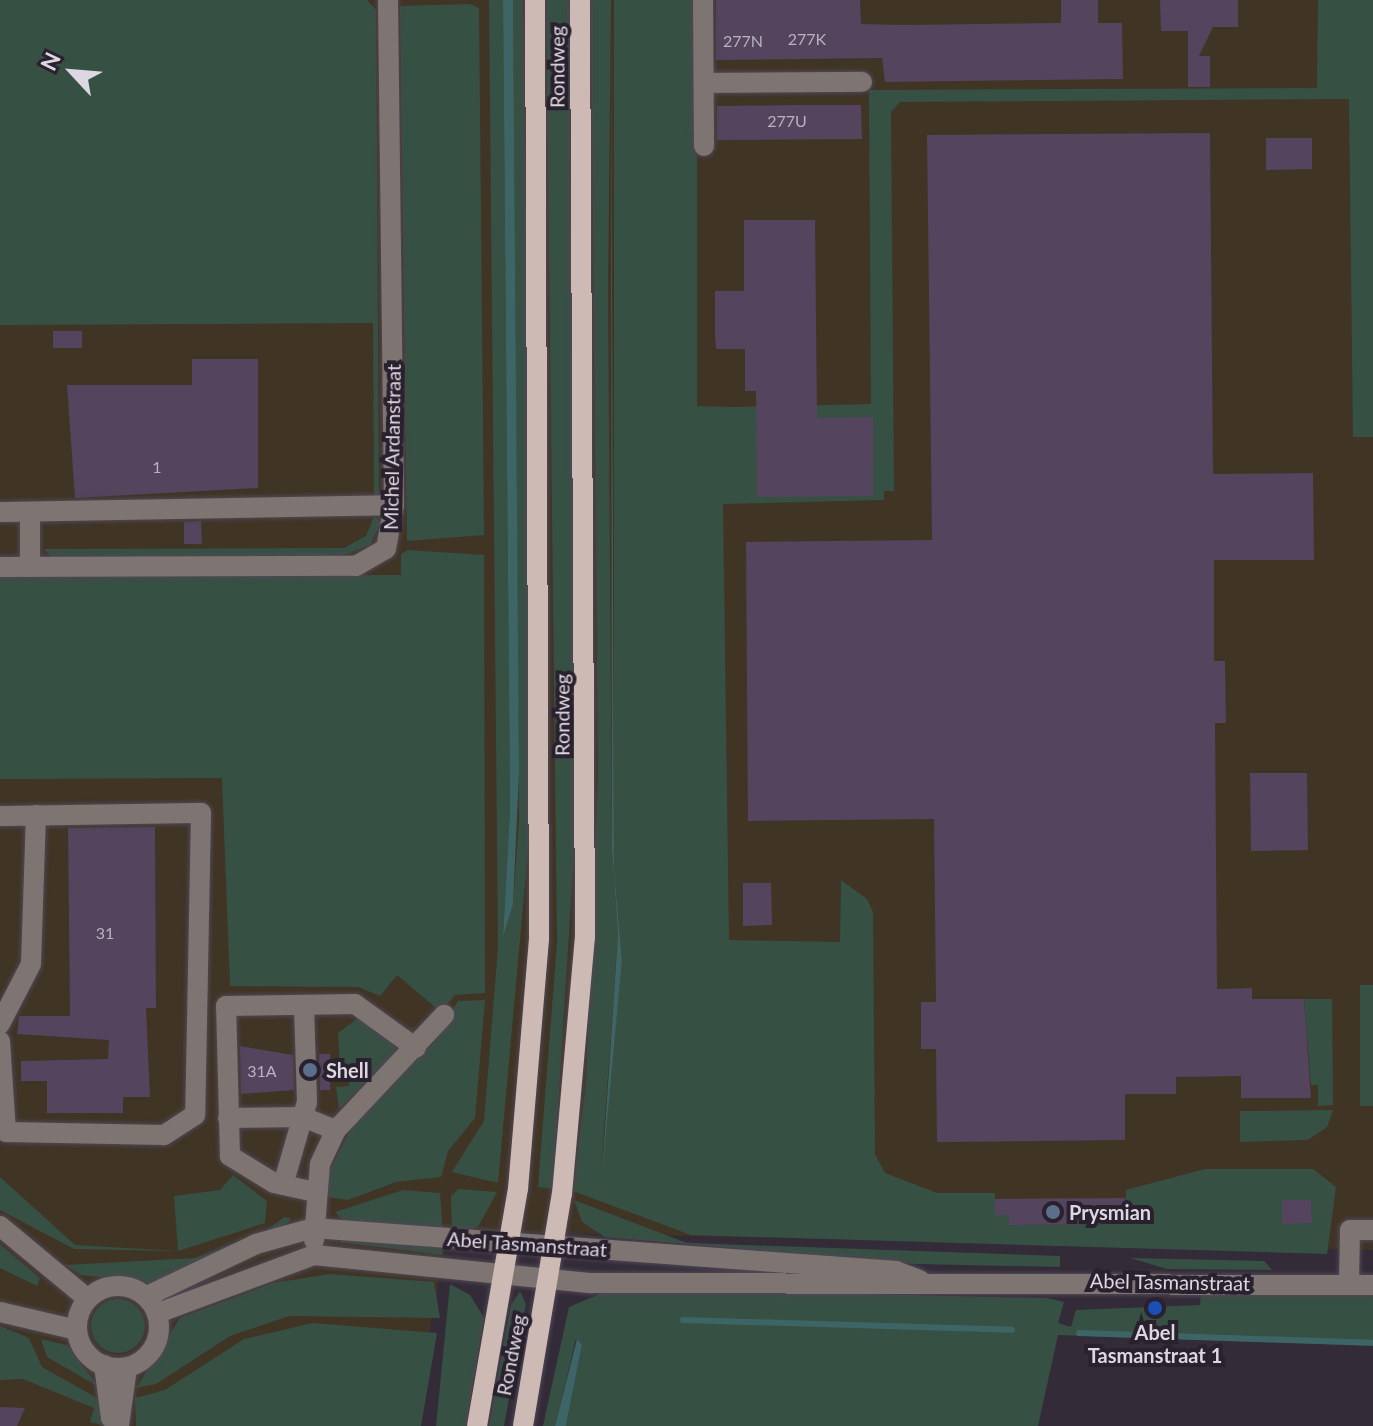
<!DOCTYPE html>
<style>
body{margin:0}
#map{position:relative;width:1373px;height:1426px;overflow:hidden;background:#342b39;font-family:Lato,sans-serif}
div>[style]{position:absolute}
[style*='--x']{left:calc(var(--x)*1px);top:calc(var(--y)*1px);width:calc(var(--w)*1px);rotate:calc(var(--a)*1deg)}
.industrial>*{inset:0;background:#403425}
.green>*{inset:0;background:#375044}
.round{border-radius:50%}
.water>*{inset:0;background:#3d6565}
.stream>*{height:6px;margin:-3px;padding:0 3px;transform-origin:3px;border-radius:3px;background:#3d6565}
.building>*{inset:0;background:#54445d}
.roads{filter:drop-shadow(0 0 2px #4f4754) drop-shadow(0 0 2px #4f4754)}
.minor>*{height:20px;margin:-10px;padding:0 10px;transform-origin:10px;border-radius:10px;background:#7e7572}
.minor>.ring{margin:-10px;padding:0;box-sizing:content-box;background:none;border:20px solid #7e7572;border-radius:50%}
.major>*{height:20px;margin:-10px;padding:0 10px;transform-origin:10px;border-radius:10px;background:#cdbab4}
.dots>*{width:22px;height:22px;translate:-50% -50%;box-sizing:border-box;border:4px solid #2a212e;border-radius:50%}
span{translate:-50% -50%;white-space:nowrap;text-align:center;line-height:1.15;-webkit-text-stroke:8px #2a212e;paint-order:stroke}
.number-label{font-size:16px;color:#bab2bf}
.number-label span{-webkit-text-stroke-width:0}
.street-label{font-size:20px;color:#dcd7e0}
.poi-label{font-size:20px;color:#dcd7e0;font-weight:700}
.left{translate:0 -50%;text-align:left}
.north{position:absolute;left:32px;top:32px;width:80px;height:80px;-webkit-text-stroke:6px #2a212e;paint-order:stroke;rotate:296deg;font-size:22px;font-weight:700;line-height:32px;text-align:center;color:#dcd7e0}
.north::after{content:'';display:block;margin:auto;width:28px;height:36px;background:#dcd7e0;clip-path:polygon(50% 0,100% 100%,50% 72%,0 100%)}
</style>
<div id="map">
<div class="industrial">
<i style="clip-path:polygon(0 0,1373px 0,1373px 1250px,448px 1231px,412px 1426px,0 1426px)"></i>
</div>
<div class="green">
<i style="clip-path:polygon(0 0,367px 0,376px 10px,379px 495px,374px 497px,373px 323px,0 325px)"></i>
<i style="clip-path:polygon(489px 0,503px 0,510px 809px,503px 937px,513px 905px,519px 820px,513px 0,523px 0,530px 580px,529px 840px,498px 1183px,452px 1172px,484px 1121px,498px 948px)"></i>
<i style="clip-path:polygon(546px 0,569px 0,576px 821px,553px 1189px,538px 1187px,557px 943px)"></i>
<i style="clip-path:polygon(591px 0,611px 0,608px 289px,612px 849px,618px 934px,601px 1174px,622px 960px,614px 869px,614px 0,697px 0,697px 406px,734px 407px,871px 404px,869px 90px,1317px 88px,1318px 0,1373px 0,1373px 437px,1353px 437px,1349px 99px,900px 102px,891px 112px,894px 491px,884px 491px,884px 500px,723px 504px,729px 940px,840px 942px,841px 880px,867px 899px,873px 912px,875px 1154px,885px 1173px,937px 1193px,995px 1193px,995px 1215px,1009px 1215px,1009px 1225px,1125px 1224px,1126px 1190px,1205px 1169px,1313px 1169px,1336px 1187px,1327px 1254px,691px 1235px,573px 1191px,586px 1081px,598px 777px)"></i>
<i style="clip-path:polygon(470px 4px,479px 8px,484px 535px,407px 541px,400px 6px)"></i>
<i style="clip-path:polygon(374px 516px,381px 522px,370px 545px,339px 557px,53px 558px,43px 549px,344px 548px,366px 536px)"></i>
<i style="clip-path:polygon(408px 550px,484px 555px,485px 993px,455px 995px,441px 1012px,397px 975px,380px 996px,358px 987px,230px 986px,222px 778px,0 779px,0 576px,401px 575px,401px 554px)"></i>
<i style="clip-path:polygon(1360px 985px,1373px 985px,1373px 1106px,1360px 1106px)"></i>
<i style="clip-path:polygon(1304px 999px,1332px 999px,1333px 1105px,1318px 1106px,1318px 1085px,1311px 1085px)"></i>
<i style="clip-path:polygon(485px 1000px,475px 1118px,448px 1151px,441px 1177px,396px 1182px,348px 1200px,328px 1197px,327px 1176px,354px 1122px,434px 1042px,458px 1001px)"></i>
<i style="clip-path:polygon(358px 1018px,395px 1044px,396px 1053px,339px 1109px,336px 1087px,349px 1086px,349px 1066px,340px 1066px,338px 1033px)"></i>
<i style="clip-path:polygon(1333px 1110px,1327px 1127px,1308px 1140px,1240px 1142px,1240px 1111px)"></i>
<i style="clip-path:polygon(233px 1175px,267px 1201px,265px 1223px,178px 1251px,174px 1196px,220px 1190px)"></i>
<i style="clip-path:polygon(0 1177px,75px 1245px,178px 1251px,74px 1249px,0 1210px)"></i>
<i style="clip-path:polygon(459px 1189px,497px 1192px,478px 1227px,452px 1233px,451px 1196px)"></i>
<i style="clip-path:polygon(403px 1190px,440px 1193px,443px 1234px,346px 1223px,335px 1212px)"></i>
<i style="clip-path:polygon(574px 1200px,687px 1243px,1060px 1256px,1060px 1267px,916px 1264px,605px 1237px,582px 1222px)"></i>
<i style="clip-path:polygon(284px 1217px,291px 1218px,283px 1229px,151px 1283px,81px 1275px,66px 1265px,195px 1258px,266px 1231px)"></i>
<i style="clip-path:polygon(347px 1238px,443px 1244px,442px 1255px,339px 1242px)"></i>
<i style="clip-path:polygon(0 1244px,40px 1278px,37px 1286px,0 1268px)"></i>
<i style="clip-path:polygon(1130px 1258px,1264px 1261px,1272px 1270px,1167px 1269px)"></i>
<i style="clip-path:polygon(330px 1274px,434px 1282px,440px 1318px,289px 1316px,230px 1336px,156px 1384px,136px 1388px,180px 1318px,273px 1283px)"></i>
<i style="clip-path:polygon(450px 1284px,470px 1295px,484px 1318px,466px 1426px,436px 1426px)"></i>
<i style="clip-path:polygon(612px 1289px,1047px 1298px,1064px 1302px,1058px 1323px,1071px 1327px,1076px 1310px,1200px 1305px,1201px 1292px,1373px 1295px,1373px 1346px,1058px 1335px,1038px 1426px,566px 1426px,582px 1345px,576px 1339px,555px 1426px,543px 1426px,569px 1307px)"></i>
<i style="clip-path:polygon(520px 1291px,526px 1304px,504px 1426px,489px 1426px,511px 1305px)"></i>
<i class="round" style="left:91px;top:1299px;width:54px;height:54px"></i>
<i style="clip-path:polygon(313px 1323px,437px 1333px,421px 1426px,136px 1426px,135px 1398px,165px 1390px,244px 1339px)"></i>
<i style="clip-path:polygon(0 1326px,29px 1338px,42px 1367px,99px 1399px,105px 1426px,90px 1422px,94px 1408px,23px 1379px,0 1380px)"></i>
<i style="clip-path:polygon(41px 1339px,67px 1345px,99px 1387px,47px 1357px)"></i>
</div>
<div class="water">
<i style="clip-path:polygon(503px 0,513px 0,519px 774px,513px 905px,503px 937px,510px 809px)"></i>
<i style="clip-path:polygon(611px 0,614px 869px,622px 960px,602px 1175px,618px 934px,612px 849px)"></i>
<i style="clip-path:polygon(577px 1339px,582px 1345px,566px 1426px,555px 1426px)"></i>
</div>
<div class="stream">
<i style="--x:683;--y:1320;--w:329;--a:1.7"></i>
<i style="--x:1079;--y:1333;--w:294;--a:1.9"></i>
</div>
<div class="building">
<i style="clip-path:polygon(716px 0,860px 0,861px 24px,903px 25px,1061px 23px,1061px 0,1098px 0,1098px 23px,1122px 23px,1123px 79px,885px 82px,882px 58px,716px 60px)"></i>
<i style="clip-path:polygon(1160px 0,1238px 0,1238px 27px,1213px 27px,1199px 56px,1210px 56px,1210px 87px,1188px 87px,1188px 31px,1161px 31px)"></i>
<i style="clip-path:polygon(797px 105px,861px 105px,862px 139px,717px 140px,717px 106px)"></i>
<i style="clip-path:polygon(1210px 133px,1213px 474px,1313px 473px,1314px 560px,1214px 560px,1214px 661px,1225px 661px,1226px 723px,1215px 723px,1217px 989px,1252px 988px,1252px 999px,1304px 999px,1311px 1098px,1241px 1098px,1241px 1076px,1176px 1077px,1176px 1094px,1125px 1094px,1125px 1140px,937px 1142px,936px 1049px,921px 1049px,921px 1002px,936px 1002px,934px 819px,748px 821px,746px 542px,932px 540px,927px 135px)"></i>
<i style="clip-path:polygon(1266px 138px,1312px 138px,1312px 169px,1266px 170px)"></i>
<i style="clip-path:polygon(744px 220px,815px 220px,817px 418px,873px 417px,873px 496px,757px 497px,756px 391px,745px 391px,745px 349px,716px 349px,715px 335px,715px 291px,744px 291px)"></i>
<i style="clip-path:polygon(53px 331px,82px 331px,82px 348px,53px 348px)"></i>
<i style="clip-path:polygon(192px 359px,258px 359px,258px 488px,75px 498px,67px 385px,192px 385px)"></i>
<i style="clip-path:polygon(201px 521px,202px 544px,184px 544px,184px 522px)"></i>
<i style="clip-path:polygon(1250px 773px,1307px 773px,1308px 850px,1251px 851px)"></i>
<i style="clip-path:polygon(155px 827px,156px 1008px,146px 1008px,150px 1097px,123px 1097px,123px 1113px,47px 1113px,47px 1081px,21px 1081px,21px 1061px,108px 1059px,109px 1040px,17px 1034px,19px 1016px,70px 1016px,68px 828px)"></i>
<i style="clip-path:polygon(743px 883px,771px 883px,772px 925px,743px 926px)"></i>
<i style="clip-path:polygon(240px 1046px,293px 1055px,294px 1090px,241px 1094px)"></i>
<i style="clip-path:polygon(319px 1054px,330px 1054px,330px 1090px,320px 1090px)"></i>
<i style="clip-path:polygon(1125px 1198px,1125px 1224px,1009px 1225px,1009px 1215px,995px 1215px,995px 1199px)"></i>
<i style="clip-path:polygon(1282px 1200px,1311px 1200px,1312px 1223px,1282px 1224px)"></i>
<i style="clip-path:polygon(0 1407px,25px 1408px,17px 1426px,0 1426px)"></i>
</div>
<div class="roads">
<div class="minor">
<i style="--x:703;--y:0;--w:146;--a:89.6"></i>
<i style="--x:704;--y:83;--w:158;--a:-0.4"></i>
<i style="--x:0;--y:512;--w:394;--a:-1"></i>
<i style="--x:0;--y:567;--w:356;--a:-0.2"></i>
<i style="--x:356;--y:566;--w:34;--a:-30"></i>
<i style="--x:386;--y:549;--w:45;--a:-79.7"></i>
<i style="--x:394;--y:505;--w:505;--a:-90.68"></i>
<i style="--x:30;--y:567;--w:55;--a:-90"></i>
<i style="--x:0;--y:816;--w:201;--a:-0.9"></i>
<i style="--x:201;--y:813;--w:302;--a:91.1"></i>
<i style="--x:195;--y:1115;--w:37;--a:147"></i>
<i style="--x:164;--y:1135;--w:158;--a:-178.9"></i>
<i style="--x:6;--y:1132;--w:91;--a:-93.8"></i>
<i style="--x:0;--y:1024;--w:68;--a:-62.7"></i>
<i style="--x:31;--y:964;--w:149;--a:-88.1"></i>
<i style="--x:228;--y:1118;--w:75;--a:-0.8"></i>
<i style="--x:303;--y:1117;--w:35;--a:22"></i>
<i style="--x:283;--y:1185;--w:86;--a:-73.9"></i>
<i style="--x:307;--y:1102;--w:97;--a:-91.8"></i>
<i style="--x:315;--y:1192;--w:42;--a:-167.6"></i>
<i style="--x:274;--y:1183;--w:52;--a:-148.5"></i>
<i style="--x:230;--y:1156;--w:150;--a:-91.5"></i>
<i style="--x:226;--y:1006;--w:129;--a:-0.9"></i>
<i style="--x:355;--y:1004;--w:75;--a:35.8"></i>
<i style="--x:0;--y:1226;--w:114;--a:39.7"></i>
<i style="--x:314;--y:1240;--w:76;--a:-85.5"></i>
<i style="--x:320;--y:1164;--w:38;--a:-65"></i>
<i style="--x:336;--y:1130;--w:158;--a:-46.8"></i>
<i style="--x:1349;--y:1284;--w:54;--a:-88.9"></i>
<i style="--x:1350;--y:1230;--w:23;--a:0"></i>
<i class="ring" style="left:77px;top:1286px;width:62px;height:62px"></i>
<i style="--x:147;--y:1296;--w:121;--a:-25.5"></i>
<i style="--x:256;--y:1244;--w:59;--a:-15.7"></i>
<i style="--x:313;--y:1228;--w:585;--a:4.22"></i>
<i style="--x:896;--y:1271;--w:25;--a:21"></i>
<i style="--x:0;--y:1312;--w:79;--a:13.2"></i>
<i style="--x:158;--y:1313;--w:166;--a:-20.4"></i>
<i style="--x:314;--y:1255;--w:279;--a:5.8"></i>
<i style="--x:592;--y:1283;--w:781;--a:0.15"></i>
<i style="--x:104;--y:1365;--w:53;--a:82.5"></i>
<i style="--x:111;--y:1418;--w:11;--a:45"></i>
<i style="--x:119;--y:1425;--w:58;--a:-82"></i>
</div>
<div class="major">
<i style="--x:477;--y:1426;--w:241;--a:-80.2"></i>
<i style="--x:518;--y:1189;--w:250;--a:-85.2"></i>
<i style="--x:539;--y:940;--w:940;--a:-90.24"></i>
<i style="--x:523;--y:1426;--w:235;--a:-80.5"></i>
<i style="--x:562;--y:1194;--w:257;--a:-84.9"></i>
<i style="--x:585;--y:938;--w:938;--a:-90.31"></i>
</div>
</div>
<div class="dots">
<i style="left:310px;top:1070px;background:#5c6f8a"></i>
<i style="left:1053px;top:1212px;background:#5c6f8a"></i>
<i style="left:1155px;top:1308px;background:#1a4fb4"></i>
</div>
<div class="number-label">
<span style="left:807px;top:39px">277K</span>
<span style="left:743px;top:41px">277N</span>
<span style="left:787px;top:121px">277U</span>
<span style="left:157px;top:467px">1</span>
<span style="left:105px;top:933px">31</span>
<span style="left:262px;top:1071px">31A</span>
</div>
<div class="street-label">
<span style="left:557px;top:67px;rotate:-90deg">Rondweg</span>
<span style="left:392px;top:447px;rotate:-89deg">Michel Ardanstraat</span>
<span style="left:562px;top:715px;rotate:-90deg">Rondweg</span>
<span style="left:527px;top:1244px;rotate:4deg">Abel Tasmanstraat</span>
<span style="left:1170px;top:1282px;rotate:1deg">Abel Tasmanstraat</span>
<span style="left:511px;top:1355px;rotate:-79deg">Rondweg</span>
</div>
<div class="poi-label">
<span class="left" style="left:326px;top:1070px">Shell</span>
<span class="left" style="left:1069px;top:1212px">Prysmian</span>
<span style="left:1155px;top:1344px">Abel<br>Tasmanstraat 1</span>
</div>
<div class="north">N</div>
</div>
